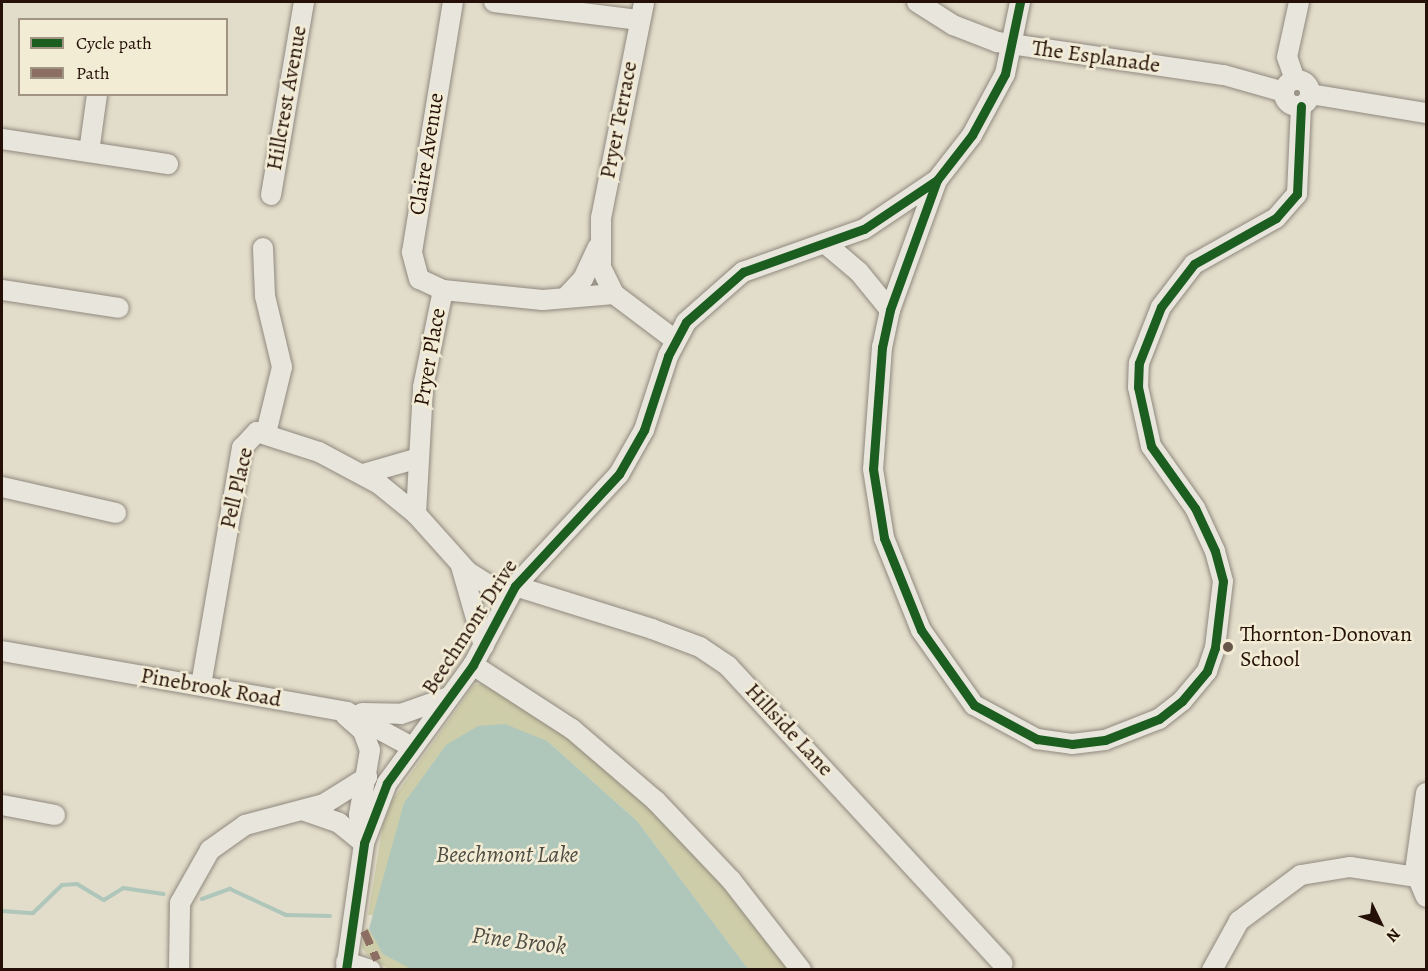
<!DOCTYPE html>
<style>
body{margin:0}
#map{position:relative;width:1428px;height:971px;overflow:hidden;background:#e2dcca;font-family:Alegreya,serif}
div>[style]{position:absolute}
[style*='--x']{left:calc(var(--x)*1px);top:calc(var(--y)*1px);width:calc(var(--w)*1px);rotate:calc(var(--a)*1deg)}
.green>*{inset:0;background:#cecda9}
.water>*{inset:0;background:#afc6bb}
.stream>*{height:4px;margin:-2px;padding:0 2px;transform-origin:2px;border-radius:2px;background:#afc6bb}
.roads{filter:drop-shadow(0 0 2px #90897e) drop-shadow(0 0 2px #90897e)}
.minor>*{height:20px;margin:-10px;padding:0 10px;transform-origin:10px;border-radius:10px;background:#e8e5dc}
.minor>.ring{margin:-10px;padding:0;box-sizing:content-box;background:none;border:20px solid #e8e5dc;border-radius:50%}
.quiet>*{height:8px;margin-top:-4px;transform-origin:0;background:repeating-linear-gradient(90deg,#8d6e63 0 15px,transparent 0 23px)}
.cycleway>*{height:9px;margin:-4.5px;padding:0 4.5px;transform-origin:4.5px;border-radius:4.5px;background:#1b5e20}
.dots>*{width:16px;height:16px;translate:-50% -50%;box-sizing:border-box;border:3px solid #f3ecd5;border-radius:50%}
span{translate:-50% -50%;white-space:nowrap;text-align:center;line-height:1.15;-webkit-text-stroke:5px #f3ecd5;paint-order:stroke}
.street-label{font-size:22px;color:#251007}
.poi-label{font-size:22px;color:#251007}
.left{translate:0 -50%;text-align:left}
.water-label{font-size:24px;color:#4e4d44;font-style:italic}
.frame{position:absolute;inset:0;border:3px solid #251007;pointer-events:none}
.legend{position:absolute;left:18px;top:18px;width:210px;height:78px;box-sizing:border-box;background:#f3ecd5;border:2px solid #a19483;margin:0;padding:8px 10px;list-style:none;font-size:18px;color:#251007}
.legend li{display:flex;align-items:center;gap:12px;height:30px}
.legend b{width:30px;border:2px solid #a19483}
.north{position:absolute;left:1350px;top:893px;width:60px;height:60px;-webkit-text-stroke:4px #f3ecd5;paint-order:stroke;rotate:133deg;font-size:16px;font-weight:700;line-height:24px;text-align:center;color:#251007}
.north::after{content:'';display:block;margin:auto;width:21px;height:27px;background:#251007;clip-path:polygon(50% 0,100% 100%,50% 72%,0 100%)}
</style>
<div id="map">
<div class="green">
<i style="clip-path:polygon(486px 683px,559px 726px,673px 823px,794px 969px,748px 969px,637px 821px,547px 741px,446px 745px,404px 804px,377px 915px,368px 915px,383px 824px,393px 799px,474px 685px)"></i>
<i style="clip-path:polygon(366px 928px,375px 931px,383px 954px,413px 969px,388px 969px,367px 955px,362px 947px)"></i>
</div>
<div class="water">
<i style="clip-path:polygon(505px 724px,547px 741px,637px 821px,748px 969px,413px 970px,383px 954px,369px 929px,404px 803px,446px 745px,478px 726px)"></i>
</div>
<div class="stream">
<i style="--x:202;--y:899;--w:30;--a:-20"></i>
<i style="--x:230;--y:889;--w:62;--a:24.9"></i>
<i style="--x:286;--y:915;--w:44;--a:1.3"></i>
<i style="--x:2;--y:911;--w:31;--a:4"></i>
<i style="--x:33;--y:913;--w:40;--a:-44"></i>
<i style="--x:62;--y:885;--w:15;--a:-4"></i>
<i style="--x:77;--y:884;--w:31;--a:31"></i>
<i style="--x:104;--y:900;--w:22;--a:-32"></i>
<i style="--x:123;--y:888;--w:41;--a:8.3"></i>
</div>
<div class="roads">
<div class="minor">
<i style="--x:494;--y:2;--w:145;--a:7.1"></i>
<i style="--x:917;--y:2;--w:43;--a:32.6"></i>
<i style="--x:953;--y:25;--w:47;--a:21.1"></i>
<i style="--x:997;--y:42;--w:229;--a:8.3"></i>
<i style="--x:1224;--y:75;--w:62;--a:15.8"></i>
<i class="ring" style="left:1284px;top:80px;width:6px;height:6px"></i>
<i style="--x:1295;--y:80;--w:24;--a:-109"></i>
<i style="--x:1287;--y:57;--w:56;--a:-77.7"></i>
<i style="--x:1310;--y:94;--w:118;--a:9.3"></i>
<i style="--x:2;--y:139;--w:168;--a:8.6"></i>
<i style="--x:89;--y:152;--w:59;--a:-82.1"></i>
<i style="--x:937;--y:180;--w:138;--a:109.9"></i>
<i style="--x:890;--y:310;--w:38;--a:102"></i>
<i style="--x:882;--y:347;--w:122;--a:94.2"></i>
<i style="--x:873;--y:469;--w:70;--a:80.9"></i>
<i style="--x:884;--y:538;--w:99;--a:68.1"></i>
<i style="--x:921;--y:630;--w:92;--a:54.8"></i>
<i style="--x:974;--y:705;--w:72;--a:28.4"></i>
<i style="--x:1037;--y:739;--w:35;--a:8"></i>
<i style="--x:1072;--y:744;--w:33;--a:-7"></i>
<i style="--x:1105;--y:740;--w:58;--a:-21.3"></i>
<i style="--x:1159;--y:719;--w:29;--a:-38"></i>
<i style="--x:1182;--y:701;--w:39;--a:-50"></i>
<i style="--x:1207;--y:671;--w:24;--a:-71"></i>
<i style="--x:1215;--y:648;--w:67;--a:-83.2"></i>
<i style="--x:1223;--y:581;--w:31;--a:-105"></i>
<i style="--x:1215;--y:551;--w:47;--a:-114.9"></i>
<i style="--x:1195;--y:508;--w:76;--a:-125.4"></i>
<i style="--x:1151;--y:446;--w:60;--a:-102.4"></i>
<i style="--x:1138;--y:387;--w:24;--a:-88"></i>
<i style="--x:1139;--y:363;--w:60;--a:-68.6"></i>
<i style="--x:1161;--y:307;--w:54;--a:-52.5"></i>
<i style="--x:1194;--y:264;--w:94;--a:-29.3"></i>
<i style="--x:1276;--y:218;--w:32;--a:-49"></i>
<i style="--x:1297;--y:194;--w:88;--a:-87.4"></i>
<i style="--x:271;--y:195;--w:196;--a:-80.3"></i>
<i style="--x:826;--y:244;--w:43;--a:40.3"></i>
<i style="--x:859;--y:272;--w:49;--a:50.8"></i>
<i style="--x:263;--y:248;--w:48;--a:87.6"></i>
<i style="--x:265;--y:296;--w:73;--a:76.5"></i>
<i style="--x:282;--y:367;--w:68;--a:103.6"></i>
<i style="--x:2;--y:290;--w:118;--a:8.7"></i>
<i style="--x:443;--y:290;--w:26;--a:-155"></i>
<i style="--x:419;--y:279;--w:28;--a:-105"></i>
<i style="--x:412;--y:252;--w:253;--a:-80.7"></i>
<i style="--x:614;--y:294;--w:30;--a:-116"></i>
<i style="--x:601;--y:267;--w:49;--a:-90"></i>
<i style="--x:601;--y:218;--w:220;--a:-78.7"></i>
<i style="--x:565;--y:298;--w:26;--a:-47"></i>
<i style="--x:583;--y:279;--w:35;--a:-65"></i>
<i style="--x:363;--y:474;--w:54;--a:-16.1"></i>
<i style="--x:2;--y:487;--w:117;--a:12.8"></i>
<i style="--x:416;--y:514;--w:127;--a:-86.8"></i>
<i style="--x:423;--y:387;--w:99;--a:-78.3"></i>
<i style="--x:443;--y:290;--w:100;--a:5.7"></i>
<i style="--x:543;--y:300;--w:71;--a:-4.8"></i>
<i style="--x:614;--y:294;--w:76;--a:37"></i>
<i style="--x:461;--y:566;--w:83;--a:74"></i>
<i style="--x:515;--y:586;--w:144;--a:17.4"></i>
<i style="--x:652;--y:629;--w:51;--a:20.6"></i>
<i style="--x:700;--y:647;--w:34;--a:34"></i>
<i style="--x:728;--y:666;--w:405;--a:47.3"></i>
<i style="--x:2;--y:651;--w:350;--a:10"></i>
<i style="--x:347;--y:712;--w:74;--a:28.3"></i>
<i style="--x:473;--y:665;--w:118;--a:32.9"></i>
<i style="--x:572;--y:729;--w:111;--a:40.6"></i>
<i style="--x:656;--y:801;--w:109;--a:46.5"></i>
<i style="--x:731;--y:880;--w:114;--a:52.1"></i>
<i style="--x:201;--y:685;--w:241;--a:-80.2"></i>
<i style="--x:242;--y:448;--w:22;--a:-47"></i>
<i style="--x:257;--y:432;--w:65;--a:17.9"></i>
<i style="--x:319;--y:452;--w:68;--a:28.1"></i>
<i style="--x:379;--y:484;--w:48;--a:39"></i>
<i style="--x:416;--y:514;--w:78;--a:48.1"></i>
<i style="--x:468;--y:572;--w:47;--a:32"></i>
<i style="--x:362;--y:713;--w:39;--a:1"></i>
<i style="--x:401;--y:714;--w:51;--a:-19.5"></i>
<i style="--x:346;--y:716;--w:23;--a:41"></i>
<i style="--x:363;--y:731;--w:20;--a:70"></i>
<i style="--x:370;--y:750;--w:66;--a:99.6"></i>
<i style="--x:359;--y:815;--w:25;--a:81"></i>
<i style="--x:1426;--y:793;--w:79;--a:98"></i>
<i style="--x:1415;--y:871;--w:28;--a:67"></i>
<i style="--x:2;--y:805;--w:54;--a:10.7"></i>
<i style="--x:305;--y:811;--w:36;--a:19"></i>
<i style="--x:339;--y:823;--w:32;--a:39"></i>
<i style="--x:346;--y:962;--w:26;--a:18"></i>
<i style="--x:179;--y:970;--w:67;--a:-89.1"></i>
<i style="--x:180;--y:903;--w:61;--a:-60.5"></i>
<i style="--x:210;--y:850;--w:43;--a:-35.5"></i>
<i style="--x:245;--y:825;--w:82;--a:-14.9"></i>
<i style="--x:324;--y:804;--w:51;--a:-32.1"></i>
<i style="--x:346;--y:970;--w:128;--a:-81.9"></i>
<i style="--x:364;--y:843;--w:64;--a:-69"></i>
<i style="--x:387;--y:783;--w:146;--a:-53.9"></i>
<i style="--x:473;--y:665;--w:89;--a:-62"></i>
<i style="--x:515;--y:586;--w:153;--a:-47.1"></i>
<i style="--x:619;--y:474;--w:51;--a:-60.4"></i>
<i style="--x:644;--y:430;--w:78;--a:-72"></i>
<i style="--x:668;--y:356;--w:38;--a:-62"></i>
<i style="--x:686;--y:322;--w:76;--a:-41.3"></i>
<i style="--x:743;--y:272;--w:128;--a:-19.6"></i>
<i style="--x:864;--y:229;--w:88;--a:-33.9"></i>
<i style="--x:937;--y:180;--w:57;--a:-52.1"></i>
<i style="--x:972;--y:135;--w:69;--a:-61.6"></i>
<i style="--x:1005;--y:74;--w:74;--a:-78.2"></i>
<i style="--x:1212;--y:970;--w:56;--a:-61.1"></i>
<i style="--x:1239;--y:921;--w:77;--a:-36.6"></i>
<i style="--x:1301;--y:875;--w:50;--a:-9.3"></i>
<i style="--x:1350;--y:867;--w:68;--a:8.5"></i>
</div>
</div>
<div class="quiet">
<i style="--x:364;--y:931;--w:32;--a:66"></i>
</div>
<div class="cycleway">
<i style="--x:937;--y:180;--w:138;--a:109.9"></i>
<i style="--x:890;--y:310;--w:38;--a:102"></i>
<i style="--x:882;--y:347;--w:122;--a:94.2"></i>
<i style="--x:873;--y:469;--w:70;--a:80.9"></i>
<i style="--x:884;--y:538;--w:99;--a:68.1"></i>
<i style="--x:921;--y:630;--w:92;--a:54.8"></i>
<i style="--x:974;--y:705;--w:72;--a:28.4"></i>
<i style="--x:1037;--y:739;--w:35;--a:8"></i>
<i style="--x:1072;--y:744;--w:33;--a:-7"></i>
<i style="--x:1105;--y:740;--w:58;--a:-21.3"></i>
<i style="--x:1159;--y:719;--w:29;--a:-38"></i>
<i style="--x:1182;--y:701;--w:39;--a:-50"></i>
<i style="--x:1207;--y:671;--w:24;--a:-71"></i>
<i style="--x:1215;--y:648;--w:67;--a:-83.2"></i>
<i style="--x:1223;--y:581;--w:31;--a:-105"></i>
<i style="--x:1215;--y:551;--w:47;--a:-114.9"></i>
<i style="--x:1195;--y:508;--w:76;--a:-125.4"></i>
<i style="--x:1151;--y:446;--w:60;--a:-102.4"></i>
<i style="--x:1138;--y:387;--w:24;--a:-88"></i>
<i style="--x:1139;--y:363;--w:60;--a:-68.6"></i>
<i style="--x:1161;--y:307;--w:54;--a:-52.5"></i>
<i style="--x:1194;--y:264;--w:94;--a:-29.3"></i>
<i style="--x:1276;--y:218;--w:32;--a:-49"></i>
<i style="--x:1297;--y:194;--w:88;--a:-87.4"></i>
<i style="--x:346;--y:970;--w:128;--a:-81.9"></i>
<i style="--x:364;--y:843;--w:64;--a:-69"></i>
<i style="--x:387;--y:783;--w:146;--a:-53.9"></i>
<i style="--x:473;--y:665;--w:89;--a:-62"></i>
<i style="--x:515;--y:586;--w:153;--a:-47.1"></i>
<i style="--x:619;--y:474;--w:51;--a:-60.4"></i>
<i style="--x:644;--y:430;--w:78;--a:-72"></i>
<i style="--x:668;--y:356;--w:38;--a:-62"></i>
<i style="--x:686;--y:322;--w:76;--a:-41.3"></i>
<i style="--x:743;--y:272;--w:128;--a:-19.6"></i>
<i style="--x:864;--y:229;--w:88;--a:-33.9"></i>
<i style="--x:937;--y:180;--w:57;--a:-52.1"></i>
<i style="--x:972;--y:135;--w:69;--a:-61.6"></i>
<i style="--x:1005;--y:74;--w:74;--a:-78.2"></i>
</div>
<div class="dots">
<i style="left:1228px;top:647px;background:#67574b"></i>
</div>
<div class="street-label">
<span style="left:1096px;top:57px;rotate:8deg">The Esplanade</span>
<span style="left:287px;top:98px;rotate:-80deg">Hillcrest Avenue</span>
<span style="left:619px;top:120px;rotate:-79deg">Pryer Terrace</span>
<span style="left:427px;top:154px;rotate:-81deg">Claire Avenue</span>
<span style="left:430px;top:357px;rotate:-80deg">Pryer Place</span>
<span style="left:237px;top:488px;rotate:-77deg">Pell Place</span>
<span style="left:470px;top:627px;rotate:-57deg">Beechmont Drive</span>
<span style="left:211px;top:688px;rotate:10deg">Pinebrook Road</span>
<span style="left:789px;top:730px;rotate:47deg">Hillside Lane</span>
</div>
<div class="poi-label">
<span class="left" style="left:1240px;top:647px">Thornton-Donovan<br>School</span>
</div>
<div class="water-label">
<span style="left:507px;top:855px">Beechmont Lake</span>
<span style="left:519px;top:941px;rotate:7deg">Pine Brook</span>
</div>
<div class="frame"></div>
<ul class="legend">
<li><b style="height:8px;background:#1b5e20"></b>Cycle path</li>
<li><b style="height:8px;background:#8d6e63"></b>Path</li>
</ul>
<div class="north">N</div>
</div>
